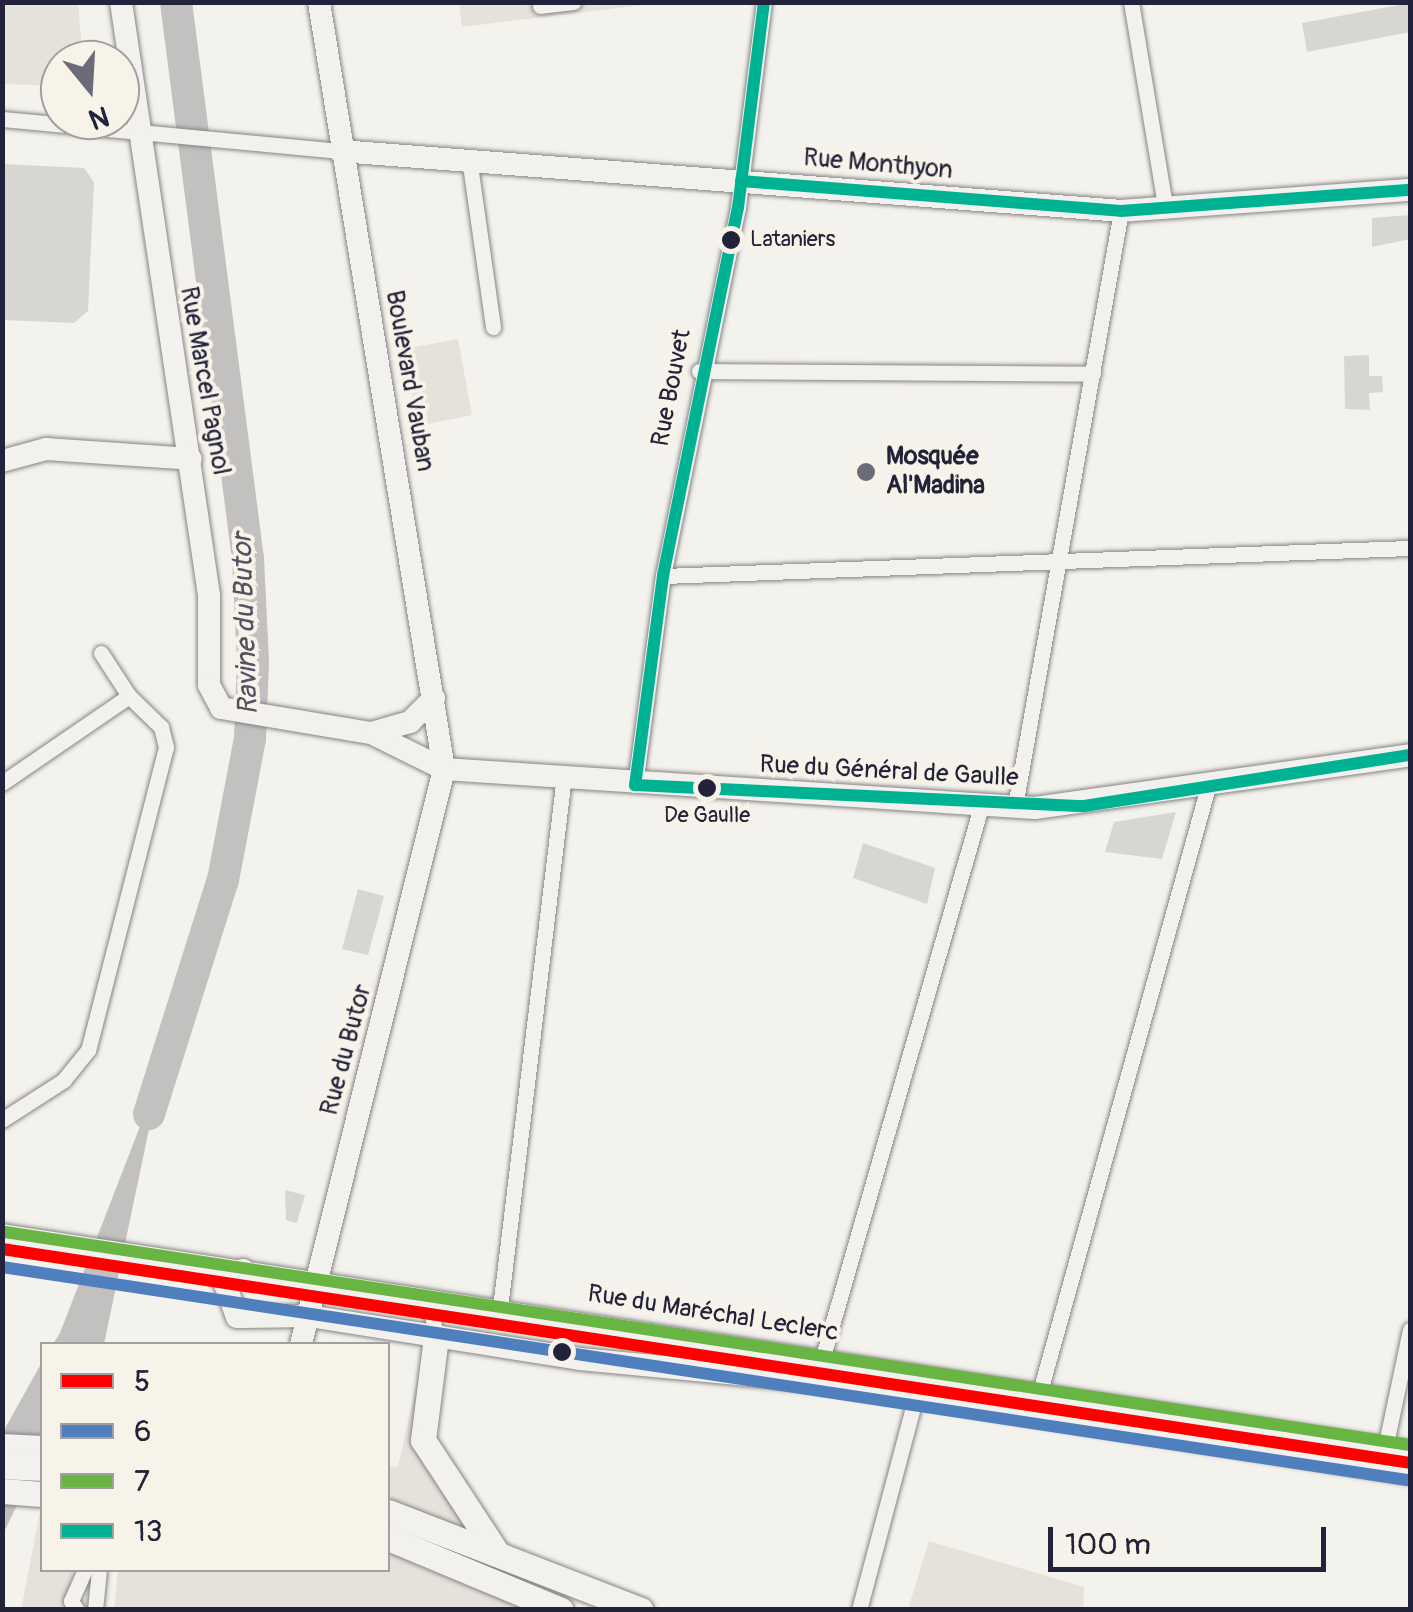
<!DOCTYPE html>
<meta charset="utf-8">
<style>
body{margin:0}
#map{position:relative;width:1413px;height:1612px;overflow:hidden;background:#f4f2ec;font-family:Pangolin,sans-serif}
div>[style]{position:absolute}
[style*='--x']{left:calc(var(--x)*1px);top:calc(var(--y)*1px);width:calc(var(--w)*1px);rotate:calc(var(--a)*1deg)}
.built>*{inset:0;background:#e5e2dc}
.water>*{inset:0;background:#c3c0c0}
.river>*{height:32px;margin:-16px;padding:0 16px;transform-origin:16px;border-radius:16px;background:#c3c0c0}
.building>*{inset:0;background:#d7d6d3}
.roads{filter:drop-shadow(0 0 2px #858486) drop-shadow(0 0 2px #858486)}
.street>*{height:15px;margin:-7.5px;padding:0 7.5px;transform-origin:7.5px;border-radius:7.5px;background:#f2f1ed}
.secondary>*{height:22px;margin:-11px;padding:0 11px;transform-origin:11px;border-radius:11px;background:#f2f1ed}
.primary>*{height:25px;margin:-12.5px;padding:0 12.5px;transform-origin:12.5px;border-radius:12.5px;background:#f2f1ed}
.bus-1>*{height:12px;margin:-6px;padding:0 6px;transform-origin:6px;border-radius:6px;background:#f00}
.bus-2>*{height:12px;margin:-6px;padding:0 6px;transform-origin:6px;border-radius:6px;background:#4f80bd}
.bus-3>*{height:12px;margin:-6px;padding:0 6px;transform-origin:6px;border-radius:6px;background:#68b544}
.bus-4>*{height:12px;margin:-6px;padding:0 6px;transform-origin:6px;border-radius:6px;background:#00b294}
.dots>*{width:28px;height:28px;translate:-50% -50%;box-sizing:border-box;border:5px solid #f7f3e8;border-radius:50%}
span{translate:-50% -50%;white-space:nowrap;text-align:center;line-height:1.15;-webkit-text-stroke:8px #f7f3e8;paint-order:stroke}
.bus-label{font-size:22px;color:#22223b}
.left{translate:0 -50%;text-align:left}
.street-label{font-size:25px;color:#22223b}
.poi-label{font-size:25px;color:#22223b;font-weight:700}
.water-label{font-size:28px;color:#535263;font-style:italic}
.frame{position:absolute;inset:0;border:5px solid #22223b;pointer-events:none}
.legend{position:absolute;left:40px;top:1342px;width:350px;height:230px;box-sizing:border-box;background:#f7f3e8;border:2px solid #a29fa3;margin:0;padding:12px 18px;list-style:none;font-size:30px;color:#22223b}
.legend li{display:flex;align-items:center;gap:20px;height:50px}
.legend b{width:50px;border:2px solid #a29fa3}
.north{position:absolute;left:40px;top:40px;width:100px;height:100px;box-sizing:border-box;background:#f7f3e8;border:2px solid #a29fa3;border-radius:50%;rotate:162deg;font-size:28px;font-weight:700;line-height:40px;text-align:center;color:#22223b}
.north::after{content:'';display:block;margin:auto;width:35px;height:45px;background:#6c6b79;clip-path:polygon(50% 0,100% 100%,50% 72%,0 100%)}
.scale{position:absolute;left:1048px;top:1527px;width:278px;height:45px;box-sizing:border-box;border:5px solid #22223b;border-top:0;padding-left:12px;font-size:30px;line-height:35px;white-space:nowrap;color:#22223b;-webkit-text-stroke:8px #f7f3e8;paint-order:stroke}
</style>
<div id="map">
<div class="built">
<i style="clip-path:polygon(3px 2px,78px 3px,83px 60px,60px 60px,60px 86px,3px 84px)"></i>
<i style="clip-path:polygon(459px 2px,658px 3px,462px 27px)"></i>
<i style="clip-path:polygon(458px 339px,472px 415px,418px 426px,404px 349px)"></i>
<i style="clip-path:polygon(419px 1372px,412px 1441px,475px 1534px,388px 1502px,388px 1466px,398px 1467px)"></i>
<i style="clip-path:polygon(42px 1501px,42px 1570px,74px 1570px,65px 1609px,21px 1610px)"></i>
<i style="clip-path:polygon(929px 1541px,1084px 1587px,1083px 1609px,908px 1609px)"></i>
<i style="clip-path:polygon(388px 1545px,545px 1610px,114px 1610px,118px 1570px,388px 1570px)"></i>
</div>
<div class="water">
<i style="clip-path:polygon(161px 1072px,104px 1344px,53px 1344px,60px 1333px)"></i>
<i style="clip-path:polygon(42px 1362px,42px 1454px,3px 1534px,3px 1432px)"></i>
</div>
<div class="river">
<i style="--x:149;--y:1114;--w:245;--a:-72.5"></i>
<i style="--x:223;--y:880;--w:144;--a:-79.2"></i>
<i style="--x:250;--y:739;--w:78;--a:-87.8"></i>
<i style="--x:253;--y:661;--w:102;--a:-92.8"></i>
<i style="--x:248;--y:559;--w:562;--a:-97.37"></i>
</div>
<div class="building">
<i style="clip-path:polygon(1410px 3px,1410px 32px,1307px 52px,1302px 23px)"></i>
<i style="clip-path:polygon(2px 164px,84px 168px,94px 182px,88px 311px,74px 323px,2px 320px)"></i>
<i style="clip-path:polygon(1410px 215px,1410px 239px,1372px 247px,1372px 218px)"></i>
<i style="clip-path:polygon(1369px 355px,1369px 376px,1382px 376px,1383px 392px,1369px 393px,1370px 410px,1345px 409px,1344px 356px)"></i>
<i style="clip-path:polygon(1176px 812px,1162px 859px,1105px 852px,1114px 822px)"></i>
<i style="clip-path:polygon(863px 843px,935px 868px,927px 904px,853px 878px)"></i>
<i style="clip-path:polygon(358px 889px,384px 896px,368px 955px,342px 949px)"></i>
<i style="clip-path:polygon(285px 1190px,305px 1195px,297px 1223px,286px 1220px)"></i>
</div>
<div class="roads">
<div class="street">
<i style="--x:1131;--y:2;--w:207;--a:80.5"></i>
<i style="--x:540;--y:6;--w:34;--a:-7"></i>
<i style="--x:2;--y:119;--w:340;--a:5.4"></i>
<i style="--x:469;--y:158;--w:171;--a:81.9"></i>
<i style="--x:699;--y:371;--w:394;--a:0.4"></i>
<i style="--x:663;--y:576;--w:748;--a:-2.15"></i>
<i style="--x:101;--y:653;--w:51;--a:56.9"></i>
<i style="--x:2;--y:783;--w:154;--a:-34.4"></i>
<i style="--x:129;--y:696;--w:45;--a:44.1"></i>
<i style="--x:161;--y:727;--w:21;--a:76"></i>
<i style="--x:166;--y:747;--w:313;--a:104.4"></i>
<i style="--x:88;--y:1050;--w:38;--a:129"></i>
<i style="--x:64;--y:1080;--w:74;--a:147.2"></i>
<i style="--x:635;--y:785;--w:211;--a:-82.4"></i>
<i style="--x:663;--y:576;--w:377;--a:-78.5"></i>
<i style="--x:738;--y:207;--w:207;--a:-82.8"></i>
<i style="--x:1015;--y:806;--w:604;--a:-79.9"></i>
<i style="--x:429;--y:1300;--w:38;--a:79"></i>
<i style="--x:500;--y:1308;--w:528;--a:-83.14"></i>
<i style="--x:822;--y:1360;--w:580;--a:-73.97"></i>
<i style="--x:1039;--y:1395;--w:631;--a:-74.47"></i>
<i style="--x:1384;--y:1453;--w:126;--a:-78.1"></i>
<i style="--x:77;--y:1610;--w:11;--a:-124"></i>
<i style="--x:71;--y:1601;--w:34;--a:-66"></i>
<i style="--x:95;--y:1610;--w:40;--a:-84.3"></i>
<i style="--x:859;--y:1610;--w:221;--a:-75.1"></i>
</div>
<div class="secondary">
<i style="--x:121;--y:2;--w:599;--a:81.56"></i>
<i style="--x:209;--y:595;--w:90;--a:90"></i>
<i style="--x:209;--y:685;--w:26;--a:62"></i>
<i style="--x:221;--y:708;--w:152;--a:9.5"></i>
<i style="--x:371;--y:733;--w:81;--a:26.3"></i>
<i style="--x:444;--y:769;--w:592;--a:3.78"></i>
<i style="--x:1035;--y:808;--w:379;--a:-8"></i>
<i style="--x:340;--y:151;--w:783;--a:4.39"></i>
<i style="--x:1121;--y:211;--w:290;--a:-4.2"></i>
<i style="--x:2;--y:461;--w:46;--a:-15.3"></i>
<i style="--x:46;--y:449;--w:145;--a:3.9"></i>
<i style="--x:371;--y:733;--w:41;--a:-15.8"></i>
<i style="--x:410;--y:722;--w:34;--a:-45"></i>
<i style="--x:2;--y:1235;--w:1425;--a:8.76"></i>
<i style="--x:243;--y:1270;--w:23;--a:142"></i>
<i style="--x:225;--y:1284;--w:35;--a:70"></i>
<i style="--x:237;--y:1317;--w:72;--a:-0.8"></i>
<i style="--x:309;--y:1316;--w:274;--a:9"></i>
<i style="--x:580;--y:1359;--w:254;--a:5.4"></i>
<i style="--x:833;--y:1383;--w:584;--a:8.87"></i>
<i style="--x:301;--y:1344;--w:593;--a:-76.03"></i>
<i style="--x:444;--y:769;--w:777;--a:-99.26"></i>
</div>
<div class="primary">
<i style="--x:436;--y:1337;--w:104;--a:97.2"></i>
<i style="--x:423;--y:1440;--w:135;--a:56.8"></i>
<i style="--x:2;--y:1446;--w:40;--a:2.9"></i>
<i style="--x:2;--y:1466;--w:40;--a:2.9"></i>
<i style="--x:2;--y:1491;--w:40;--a:4.3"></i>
<i style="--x:388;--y:1512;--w:271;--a:21.2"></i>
<i style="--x:388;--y:1538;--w:187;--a:22.6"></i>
</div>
</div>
<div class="bus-1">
<i style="--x:2;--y:1249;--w:1424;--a:8.64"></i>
</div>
<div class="bus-2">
<i style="--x:2;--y:1267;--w:1421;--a:8.62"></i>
</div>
<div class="bus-3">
<i style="--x:5;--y:1232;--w:1421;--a:8.62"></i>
</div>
<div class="bus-4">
<i style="--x:764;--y:2;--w:207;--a:97.2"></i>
<i style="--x:738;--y:207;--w:377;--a:101.5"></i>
<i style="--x:663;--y:576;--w:211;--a:97.6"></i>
<i style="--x:635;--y:785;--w:449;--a:2.7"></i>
<i style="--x:1084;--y:806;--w:330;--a:-8.9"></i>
<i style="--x:741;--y:181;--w:381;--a:4.5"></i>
<i style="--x:1121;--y:211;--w:290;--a:-4.2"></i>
</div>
<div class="dots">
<i style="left:731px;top:240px;background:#22223b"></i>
<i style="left:866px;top:472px;background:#6c6b79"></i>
<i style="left:707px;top:788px;background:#22223b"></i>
<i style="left:562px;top:1352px;background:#22223b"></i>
</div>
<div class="bus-label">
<span class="left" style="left:750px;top:240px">Lataniers</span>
<span style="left:707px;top:816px">De Gaulle</span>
</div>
<div class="street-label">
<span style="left:878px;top:165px;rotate:5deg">Rue Monthyon</span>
<span style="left:204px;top:381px;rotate:80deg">Rue Marcel Pagnol</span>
<span style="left:409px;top:381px;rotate:80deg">Boulevard Vauban</span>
<span style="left:672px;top:388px;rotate:-79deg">Rue Bouvet</span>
<span style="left:889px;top:772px;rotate:3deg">Rue du Général de Gaulle</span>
<span style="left:347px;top:1050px;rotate:-75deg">Rue du Butor</span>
<span style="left:713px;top:1314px;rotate:9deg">Rue du Maréchal Leclerc</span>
</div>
<div class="poi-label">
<span class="left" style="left:886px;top:472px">Mosquée<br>Al'Madina</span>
</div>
<div class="water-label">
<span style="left:246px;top:624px;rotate:-92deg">Ravine du Butor</span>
</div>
<div class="frame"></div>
<ul class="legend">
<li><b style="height:12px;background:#f00"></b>5</li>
<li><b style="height:12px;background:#4f80bd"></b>6</li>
<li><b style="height:12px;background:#68b544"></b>7</li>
<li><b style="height:12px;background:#00b294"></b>13</li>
</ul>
<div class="north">N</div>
<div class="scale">100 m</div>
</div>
